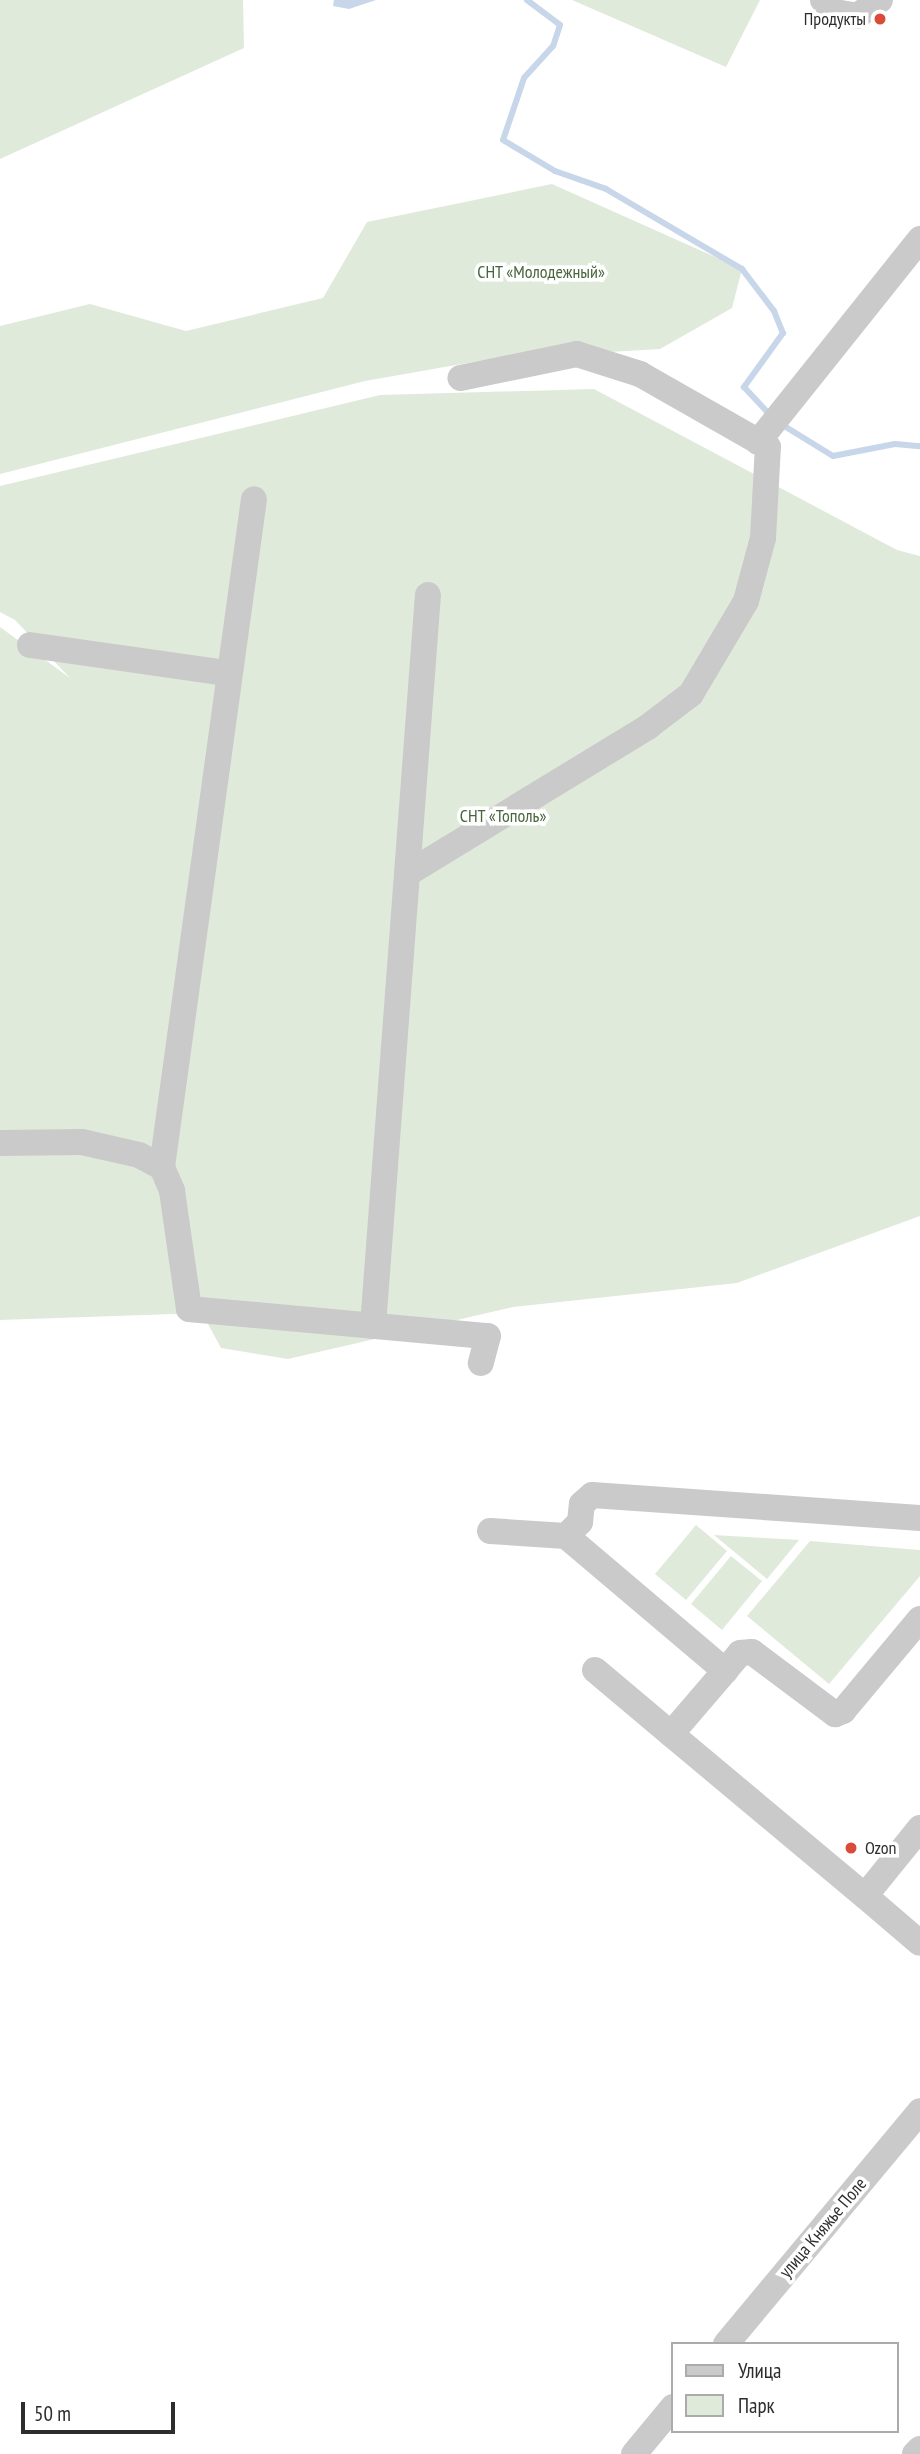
<!DOCTYPE html>
<meta charset="utf-8">
<style>
body{margin:0}
#map{position:relative;width:920px;height:2454px;overflow:hidden;background:#fff;font-family:"PT Sans Narrow",sans-serif}
div>[style]{position:absolute}
[style*='--x']{left:calc(var(--x)*1px);top:calc(var(--y)*1px);width:calc(var(--w)*1px);rotate:calc(var(--a)*1deg)}
.green>*{inset:0;background:#e0eadb}
.water>*{inset:0;background:#c8d6e9}
.stream>*{height:6px;margin:-3px;padding:0 3px;transform-origin:3px;border-radius:3px;background:#c8d6e9}
.minor>*{height:26px;margin:-13px;padding:0 13px;transform-origin:13px;border-radius:13px;background:#cacaca}
.dots>*{width:19px;height:19px;translate:-50% -50%;box-sizing:border-box;border:4px solid #fff;border-radius:50%}
span{translate:-50% -50%;white-space:nowrap;text-align:center;line-height:1.15;-webkit-text-stroke:7px #fff;paint-order:stroke}
.poi-label{font-size:18px;color:#2d2d2d}
.right{translate:-100% -50%;text-align:right}
.left{translate:0 -50%;text-align:left}
.park-label{font-size:18px;color:#48663d}
.street-label{font-size:18px;color:#2d2d2d}
.legend{position:absolute;left:671px;top:2342px;width:228px;height:91px;box-sizing:border-box;background:#fff;border:2px solid #ababab;margin:0;padding:9px 12px;list-style:none;font-size:21px;color:#2d2d2d}
.legend li{display:flex;align-items:center;gap:14px;height:35px}
.legend b{width:35px;border:2px solid #ababab}
.scale{position:absolute;left:21px;top:2402px;width:154px;height:32px;box-sizing:border-box;border:4px solid #2d2d2d;border-top:0;padding-left:9px;font-size:21px;line-height:24px;white-space:nowrap;color:#2d2d2d;-webkit-text-stroke:5px #fff;paint-order:stroke}
</style>
<div id="map">
<div class="green">
<i style="clip-path:polygon(0 0,243px 0,244px 48px,0 159px)"></i>
<i style="clip-path:polygon(572px 0,760px 0,726px 67px)"></i>
<i style="clip-path:polygon(552px 184px,742px 269px,732px 308px,660px 349px,490px 359px,365px 381px,0 474px,0 326px,90px 304px,186px 331px,323px 298px,367px 222px)"></i>
<i style="clip-path:polygon(594px 389px,897px 550px,920px 556px,920px 1216px,737px 1283px,513px 1307px,288px 1359px,221px 1348px,202px 1313px,0 1320px,0 627px,70px 678px,15px 620px,0 612px,0 486px,380px 395px)"></i>
<i style="clip-path:polygon(696px 1525px,727px 1551px,686px 1600px,655px 1574px)"></i>
<i style="clip-path:polygon(714px 1535px,799px 1540px,767px 1579px)"></i>
<i style="clip-path:polygon(810px 1541px,920px 1550px,920px 1576px,829px 1684px,747px 1616px)"></i>
<i style="clip-path:polygon(731px 1556px,762px 1581px,722px 1630px,691px 1604px)"></i>
</div>
<div class="water">
<i style="clip-path:polygon(334px 0,376px 0,349px 9px,333px 6px)"></i>
</div>
<div class="stream">
<i style="--x:527;--y:0;--w:41;--a:37.1"></i>
<i style="--x:560;--y:25;--w:22;--a:108"></i>
<i style="--x:553;--y:46;--w:43;--a:132.2"></i>
<i style="--x:524;--y:78;--w:65;--a:108.7"></i>
<i style="--x:503;--y:140;--w:61;--a:30.8"></i>
<i style="--x:555;--y:171;--w:54;--a:19.4"></i>
<i style="--x:606;--y:189;--w:158;--a:30.5"></i>
<i style="--x:742;--y:269;--w:53;--a:52.7"></i>
<i style="--x:774;--y:311;--w:24;--a:68"></i>
<i style="--x:783;--y:333;--w:67;--a:125.8"></i>
<i style="--x:744;--y:387;--w:38;--a:47"></i>
<i style="--x:781;--y:424;--w:61;--a:31.6"></i>
<i style="--x:833;--y:456;--w:63;--a:-11"></i>
<i style="--x:895;--y:444;--w:25;--a:5"></i>
</div>
<div class="minor">
<i style="--x:823;--y:0;--w:17;--a:45"></i>
<i style="--x:835;--y:12;--w:22;--a:10"></i>
<i style="--x:857;--y:16;--w:28;--a:-35"></i>
<i style="--x:758;--y:442;--w:260;--a:-51.4"></i>
<i style="--x:30;--y:645;--w:199;--a:8.1"></i>
<i style="--x:407;--y:874;--w:284;--a:-31.4"></i>
<i style="--x:649;--y:726;--w:53;--a:-37.3"></i>
<i style="--x:691;--y:694;--w:108;--a:-59.4"></i>
<i style="--x:746;--y:601;--w:65;--a:-74.9"></i>
<i style="--x:763;--y:538;--w:91;--a:-86.9"></i>
<i style="--x:768;--y:447;--w:147;--a:-150.3"></i>
<i style="--x:640;--y:374;--w:66;--a:-162.4"></i>
<i style="--x:577;--y:354;--w:119;--a:168.4"></i>
<i style="--x:0;--y:1143;--w:82;--a:-0.7"></i>
<i style="--x:82;--y:1142;--w:58;--a:12.8"></i>
<i style="--x:139;--y:1155;--w:26;--a:28"></i>
<i style="--x:162;--y:1167;--w:26;--a:67"></i>
<i style="--x:172;--y:1191;--w:119;--a:81.8"></i>
<i style="--x:189;--y:1309;--w:300;--a:5.2"></i>
<i style="--x:488;--y:1336;--w:28;--a:105"></i>
<i style="--x:162;--y:1167;--w:674;--a:-82.16"></i>
<i style="--x:373;--y:1326;--w:733;--a:-85.7"></i>
<i style="--x:490;--y:1531;--w:76;--a:3.8"></i>
<i style="--x:566;--y:1536;--w:209;--a:40.3"></i>
<i style="--x:725;--y:1671;--w:83;--a:130.6"></i>
<i style="--x:671;--y:1734;--w:253;--a:39.9"></i>
<i style="--x:566;--y:1536;--w:20;--a:-45"></i>
<i style="--x:580;--y:1522;--w:18;--a:-84"></i>
<i style="--x:582;--y:1504;--w:13;--a:-42"></i>
<i style="--x:592;--y:1495;--w:329;--a:4"></i>
<i style="--x:595;--y:1670;--w:99;--a:40.1"></i>
<i style="--x:725;--y:1671;--w:23;--a:-50"></i>
<i style="--x:740;--y:1653;--w:12;--a:-5"></i>
<i style="--x:752;--y:1652;--w:104;--a:36.8"></i>
<i style="--x:835;--y:1714;--w:9;--a:-21"></i>
<i style="--x:843;--y:1711;--w:120;--a:-50.1"></i>
<i style="--x:920;--y:1828;--w:87;--a:129"></i>
<i style="--x:865;--y:1896;--w:72;--a:40.5"></i>
<i style="--x:726;--y:2344;--w:303;--a:-50.2"></i>
<i style="--x:634;--y:2454;--w:61;--a:-50.3"></i>
<i style="--x:915;--y:2454;--w:7;--a:-45"></i>
</div>
<div class="dots">
<i style="left:880px;top:19px;background:#da4c39"></i>
<i style="left:851px;top:1848px;background:#da4c39"></i>
</div>
<div class="poi-label">
<span class="right" style="left:866px;top:19px">Продукты</span>
<span class="left" style="left:865px;top:1848px">Ozon</span>
</div>
<div class="park-label">
<span style="left:541px;top:272px">СНТ «Молодежный»</span>
<span style="left:503px;top:816px">СНТ «Тополь»</span>
</div>
<div class="street-label">
<span style="left:823px;top:2228px;rotate:-50deg">улица Княжье Поле</span>
</div>
<ul class="legend">
<li><b style="height:9px;background:#cacaca"></b>Улица</li>
<li><b style="height:19px;background:#e0eadb"></b>Парк</li>
</ul>
<div class="scale">50 m</div>
</div>
